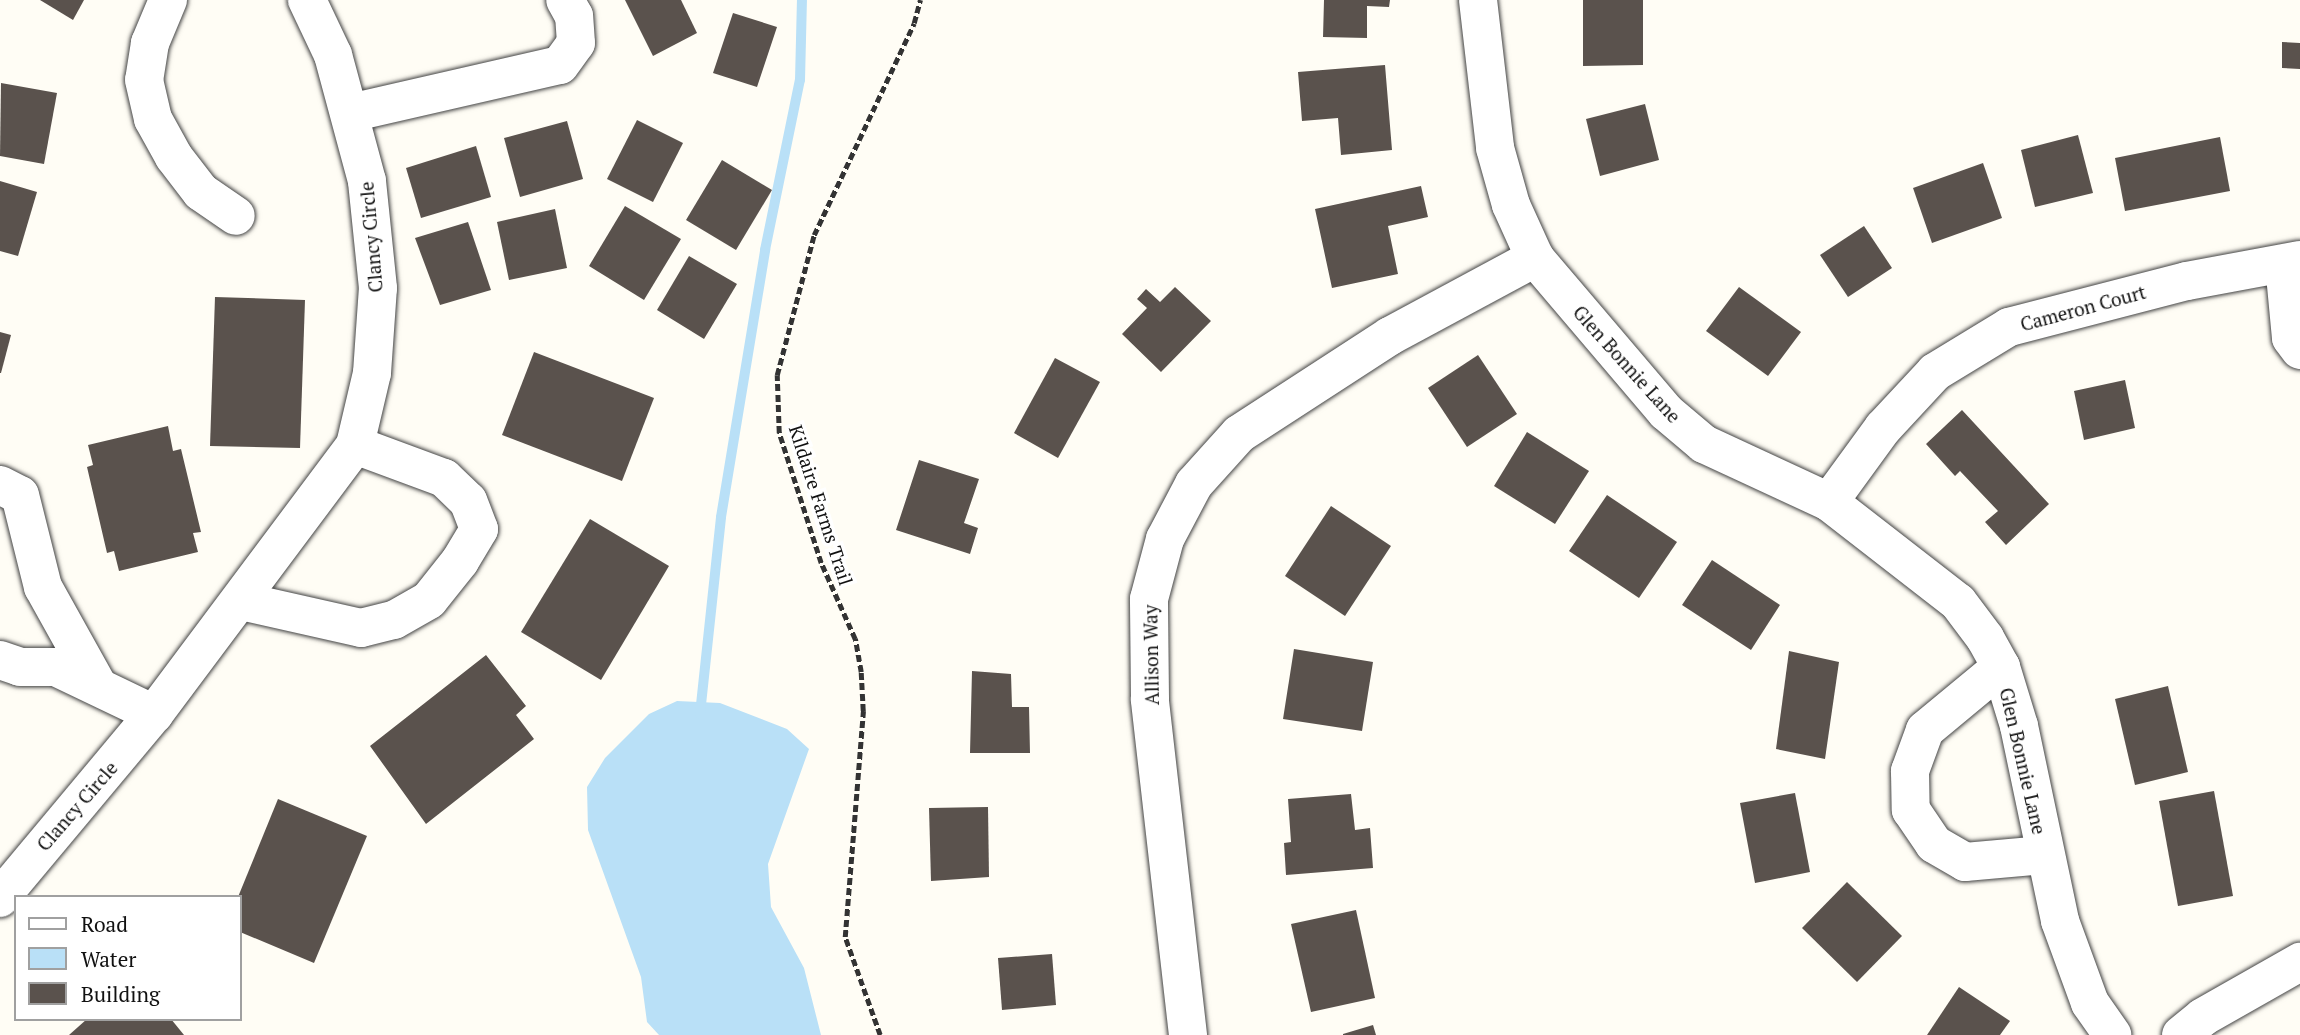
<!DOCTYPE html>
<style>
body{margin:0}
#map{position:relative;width:2300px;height:1035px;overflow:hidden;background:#fffdf5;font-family:"PT Serif",serif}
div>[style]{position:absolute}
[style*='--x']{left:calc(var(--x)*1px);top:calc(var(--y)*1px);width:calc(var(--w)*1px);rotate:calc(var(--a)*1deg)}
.water>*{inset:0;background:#b9e0f7}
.stream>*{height:10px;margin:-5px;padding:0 5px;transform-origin:5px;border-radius:5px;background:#b9e0f7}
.building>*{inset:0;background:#5a524d}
.path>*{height:4.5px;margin-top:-2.25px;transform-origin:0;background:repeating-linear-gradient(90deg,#333 0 7px,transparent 0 10.5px)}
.roads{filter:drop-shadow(0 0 2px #444) drop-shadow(0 0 2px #444)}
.street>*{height:38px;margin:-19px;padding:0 19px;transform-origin:19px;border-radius:19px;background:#fff}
span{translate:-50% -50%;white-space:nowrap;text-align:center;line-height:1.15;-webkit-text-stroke:7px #fff;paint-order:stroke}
.street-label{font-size:19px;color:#111}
.legend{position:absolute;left:14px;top:895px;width:228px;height:126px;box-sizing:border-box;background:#fff;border:2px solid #a0a0a0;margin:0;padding:9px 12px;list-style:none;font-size:21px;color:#111}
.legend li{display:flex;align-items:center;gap:14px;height:35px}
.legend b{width:35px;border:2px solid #a0a0a0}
</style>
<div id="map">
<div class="water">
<i style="clip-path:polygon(677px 701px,720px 703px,787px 729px,809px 749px,768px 864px,771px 907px,804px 968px,821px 1035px,659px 1035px,647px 1022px,641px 977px,588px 830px,587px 787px,605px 758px,649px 714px)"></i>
</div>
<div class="stream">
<i style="--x:700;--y:714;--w:198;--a:-83.9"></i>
<i style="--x:721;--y:517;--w:271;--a:-80.6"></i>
<i style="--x:765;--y:250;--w:174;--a:-78.4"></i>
<i style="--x:800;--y:80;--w:80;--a:-88.6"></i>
</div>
<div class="building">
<i style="clip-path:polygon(40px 0,84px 0,73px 20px)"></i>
<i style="clip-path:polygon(625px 0,681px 0,697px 33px,653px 56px)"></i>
<i style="clip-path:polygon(1324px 0,1390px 0,1389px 7px,1367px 6px,1367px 38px,1323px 37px)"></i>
<i style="clip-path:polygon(1583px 0,1643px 0,1643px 65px,1583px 66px)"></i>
<i style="clip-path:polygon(733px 13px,777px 27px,757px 87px,713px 73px)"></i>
<i style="clip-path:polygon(2282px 42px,2300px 43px,2300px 69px,2282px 68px)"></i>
<i style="clip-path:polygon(1385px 65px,1392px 150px,1341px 155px,1338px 118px,1302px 121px,1298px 72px)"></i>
<i style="clip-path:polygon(1px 83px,57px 93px,44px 164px,0 156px)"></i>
<i style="clip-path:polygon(1645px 104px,1659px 160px,1600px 176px,1586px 119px)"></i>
<i style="clip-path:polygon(637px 120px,683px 143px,653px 202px,607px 179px)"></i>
<i style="clip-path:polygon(567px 121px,583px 179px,520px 197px,504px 138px)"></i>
<i style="clip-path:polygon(2078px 135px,2093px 193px,2035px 207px,2021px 150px)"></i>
<i style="clip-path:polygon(2220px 137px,2230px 191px,2125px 211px,2115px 158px)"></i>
<i style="clip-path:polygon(476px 146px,491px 197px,421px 218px,406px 168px)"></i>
<i style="clip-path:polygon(722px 160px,772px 190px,736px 250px,686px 220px)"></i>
<i style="clip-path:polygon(1983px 163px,2002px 218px,1932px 243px,1913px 188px)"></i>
<i style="clip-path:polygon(0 181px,37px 192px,18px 256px,0 251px)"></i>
<i style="clip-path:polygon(1421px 186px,1428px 217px,1388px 226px,1398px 274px,1332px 288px,1315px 209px)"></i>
<i style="clip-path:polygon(625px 206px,681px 239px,644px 300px,589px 266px)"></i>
<i style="clip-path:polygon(555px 209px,567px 268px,509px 280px,497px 222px)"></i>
<i style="clip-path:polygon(468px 222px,491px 290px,440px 305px,415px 238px)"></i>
<i style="clip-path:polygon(1864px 226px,1892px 268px,1848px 297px,1820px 255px)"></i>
<i style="clip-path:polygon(689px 256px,737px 284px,704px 339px,657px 310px)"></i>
<i style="clip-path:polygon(1175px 287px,1211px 321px,1161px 372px,1122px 334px,1147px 308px,1137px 299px,1146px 289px,1160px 302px)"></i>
<i style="clip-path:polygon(1739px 287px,1801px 332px,1768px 376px,1706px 331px)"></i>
<i style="clip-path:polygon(215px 297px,305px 300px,300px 448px,210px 446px)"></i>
<i style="clip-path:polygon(0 332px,11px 335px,1px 373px,0 373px)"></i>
<i style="clip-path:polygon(534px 352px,654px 398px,622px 481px,502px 435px)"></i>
<i style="clip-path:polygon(1478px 355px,1517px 414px,1467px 447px,1428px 388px)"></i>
<i style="clip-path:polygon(1055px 358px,1100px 382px,1058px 458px,1014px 433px)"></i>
<i style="clip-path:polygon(2125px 380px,2135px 428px,2084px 440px,2074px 391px)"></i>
<i style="clip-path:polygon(1962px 410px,2049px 504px,2006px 545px,1985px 522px,1998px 511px,1960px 471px,1955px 476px,1926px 444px)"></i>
<i style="clip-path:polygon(168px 426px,173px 451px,181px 449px,201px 532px,193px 533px,198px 552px,119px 571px,114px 551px,107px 553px,87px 467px,93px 465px,88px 445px)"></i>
<i style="clip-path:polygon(1527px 432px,1589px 471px,1555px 524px,1494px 486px)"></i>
<i style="clip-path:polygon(919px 460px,979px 479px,964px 523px,978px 528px,970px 554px,896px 530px)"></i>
<i style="clip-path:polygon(1607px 495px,1677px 542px,1639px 598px,1569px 551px)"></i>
<i style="clip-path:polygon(1331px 506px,1391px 546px,1345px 616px,1285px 576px)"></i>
<i style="clip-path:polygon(590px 519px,669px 566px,601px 680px,521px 632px)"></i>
<i style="clip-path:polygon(1712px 560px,1780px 605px,1751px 650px,1682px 605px)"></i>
<i style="clip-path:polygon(1294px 649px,1373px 662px,1362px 731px,1283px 719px)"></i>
<i style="clip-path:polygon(1789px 651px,1839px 662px,1825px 759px,1776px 749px)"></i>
<i style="clip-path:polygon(486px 655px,526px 706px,516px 715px,534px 739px,426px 824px,370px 746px)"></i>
<i style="clip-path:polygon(972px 671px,1011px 674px,1012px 707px,1029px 707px,1030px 753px,970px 753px)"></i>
<i style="clip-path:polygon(2168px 686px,2188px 772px,2135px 785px,2115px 699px)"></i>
<i style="clip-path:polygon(2214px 791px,2233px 896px,2178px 906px,2159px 801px)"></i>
<i style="clip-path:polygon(1795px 793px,1810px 872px,1755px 883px,1740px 803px)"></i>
<i style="clip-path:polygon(1351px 794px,1355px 830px,1370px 828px,1373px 868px,1286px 875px,1284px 843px,1291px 842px,1288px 799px)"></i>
<i style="clip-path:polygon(278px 799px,367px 836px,314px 963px,240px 932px,238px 897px)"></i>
<i style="clip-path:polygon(988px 807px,989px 877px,931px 881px,929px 808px)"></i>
<i style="clip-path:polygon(1847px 882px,1902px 936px,1857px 982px,1802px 928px)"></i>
<i style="clip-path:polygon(1356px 910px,1375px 998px,1311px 1012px,1291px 924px)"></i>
<i style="clip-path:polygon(1052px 954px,1056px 1005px,1002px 1010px,998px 958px)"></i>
<i style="clip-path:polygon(1959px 987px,2010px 1021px,2000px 1035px,1927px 1035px)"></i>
<i style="clip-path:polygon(87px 1019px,171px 1019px,184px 1035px,69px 1035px)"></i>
<i style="clip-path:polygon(1373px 1025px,1376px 1035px,1343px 1035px,1343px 1034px)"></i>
</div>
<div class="path">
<i style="--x:880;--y:1035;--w:104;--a:-109.7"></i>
<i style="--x:845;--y:937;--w:227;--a:-85.4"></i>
<i style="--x:863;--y:711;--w:39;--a:-93"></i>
<i style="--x:861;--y:672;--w:34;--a:-100"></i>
<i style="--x:855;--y:639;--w:83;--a:-114.1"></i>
<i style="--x:821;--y:563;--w:137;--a:-107.9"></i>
<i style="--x:779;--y:433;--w:58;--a:-92"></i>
<i style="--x:777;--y:375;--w:145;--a:-75.2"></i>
<i style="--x:814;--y:235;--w:234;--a:-64.7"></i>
<i style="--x:914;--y:23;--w:24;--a:-75"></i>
</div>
<div class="roads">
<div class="street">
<i style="--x:168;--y:0;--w:47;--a:112.7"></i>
<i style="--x:150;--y:43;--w:37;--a:99"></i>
<i style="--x:144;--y:80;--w:40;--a:77"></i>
<i style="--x:153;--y:119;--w:43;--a:61.1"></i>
<i style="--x:174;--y:157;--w:44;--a:52.4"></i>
<i style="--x:201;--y:192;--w:42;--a:34.4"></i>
<i style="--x:1478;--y:0;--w:149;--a:83.4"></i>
<i style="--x:1495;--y:148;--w:59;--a:74.3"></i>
<i style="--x:1511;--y:205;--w:58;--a:65.6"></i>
<i style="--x:1535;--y:258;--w:202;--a:49.6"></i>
<i style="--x:1666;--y:412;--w:50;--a:40.1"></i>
<i style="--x:1704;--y:444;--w:138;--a:24.9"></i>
<i style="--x:1829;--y:502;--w:163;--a:37.8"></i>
<i style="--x:1958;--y:602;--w:45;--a:53.1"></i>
<i style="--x:1985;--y:638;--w:33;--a:61"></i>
<i style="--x:2001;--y:667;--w:62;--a:73"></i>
<i style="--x:2019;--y:726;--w:199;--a:78.1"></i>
<i style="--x:2060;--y:921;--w:87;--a:69.9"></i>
<i style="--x:2090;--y:1003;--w:39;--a:55"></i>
<i style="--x:350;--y:113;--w:215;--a:-12.9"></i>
<i style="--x:560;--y:65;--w:27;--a:-54"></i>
<i style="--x:576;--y:43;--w:27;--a:-94"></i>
<i style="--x:574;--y:16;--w:18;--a:-119"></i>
<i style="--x:2284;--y:264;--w:74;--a:84.6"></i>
<i style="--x:2291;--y:338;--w:15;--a:53"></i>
<i style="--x:0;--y:485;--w:22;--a:27"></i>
<i style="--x:20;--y:495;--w:95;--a:76"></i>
<i style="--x:43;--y:587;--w:111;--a:60.9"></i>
<i style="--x:1829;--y:502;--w:92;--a:-53.9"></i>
<i style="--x:1883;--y:428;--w:76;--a:-47.1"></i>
<i style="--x:1935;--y:372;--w:87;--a:-31.3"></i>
<i style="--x:2009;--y:327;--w:184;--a:-14.5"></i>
<i style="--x:2187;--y:281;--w:115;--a:-10.5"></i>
<i style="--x:241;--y:601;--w:123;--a:12.7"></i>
<i style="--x:361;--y:628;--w:34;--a:-14"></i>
<i style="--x:394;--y:620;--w:40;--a:-29.7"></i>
<i style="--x:429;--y:600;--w:50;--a:-51.5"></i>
<i style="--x:460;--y:561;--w:37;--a:-59"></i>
<i style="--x:479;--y:529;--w:30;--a:-111"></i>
<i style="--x:468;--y:501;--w:33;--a:-136"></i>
<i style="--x:444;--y:478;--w:95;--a:-159.7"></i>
<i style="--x:0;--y:660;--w:21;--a:19"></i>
<i style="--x:20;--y:667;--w:36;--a:0"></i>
<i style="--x:56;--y:667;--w:109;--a:25.6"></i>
<i style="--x:154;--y:714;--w:336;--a:-53.2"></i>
<i style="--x:355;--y:445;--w:74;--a:-76.7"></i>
<i style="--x:372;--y:373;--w:85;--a:-86"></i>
<i style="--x:378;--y:288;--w:108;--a:-95.9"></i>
<i style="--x:367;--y:181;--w:131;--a:-105.1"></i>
<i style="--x:333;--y:55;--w:61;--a:-115.3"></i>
<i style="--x:2001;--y:667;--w:99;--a:140.3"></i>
<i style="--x:1925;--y:730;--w:44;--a:110.1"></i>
<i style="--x:1910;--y:771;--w:39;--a:89"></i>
<i style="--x:1911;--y:810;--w:41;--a:55.9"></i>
<i style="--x:1934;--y:844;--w:36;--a:30"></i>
<i style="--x:1965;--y:862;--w:79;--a:-5.1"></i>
<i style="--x:0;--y:898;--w:240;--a:-50.1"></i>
<i style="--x:1188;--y:1035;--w:338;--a:-96.5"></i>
<i style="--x:1150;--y:699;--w:100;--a:-90.6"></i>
<i style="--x:1149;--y:599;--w:62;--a:-75.1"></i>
<i style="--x:1165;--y:539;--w:62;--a:-62.2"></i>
<i style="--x:1194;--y:484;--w:67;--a:-48"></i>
<i style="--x:1239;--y:434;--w:180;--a:-33"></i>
<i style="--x:1390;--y:336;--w:165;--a:-28.3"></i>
<i style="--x:2181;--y:1035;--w:28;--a:-39"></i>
<i style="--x:2203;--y:1017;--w:112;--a:-29.6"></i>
</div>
</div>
<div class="street-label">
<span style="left:371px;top:237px;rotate:-95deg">Clancy Circle</span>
<span style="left:2083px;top:308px;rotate:-15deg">Cameron Court</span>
<span style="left:1627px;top:364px;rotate:48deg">Glen Bonnie Lane</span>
<span style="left:821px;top:505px;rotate:72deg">Kildaire Farms Trail</span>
<span style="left:1151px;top:655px;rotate:-91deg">Allison Way</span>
<span style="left:2023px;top:761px;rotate:77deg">Glen Bonnie Lane</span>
<span style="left:77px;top:806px;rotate:-49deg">Clancy Circle</span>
</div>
<ul class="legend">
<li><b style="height:9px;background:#fff"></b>Road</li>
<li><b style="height:19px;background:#b9e0f7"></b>Water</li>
<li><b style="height:19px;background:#5a524d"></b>Building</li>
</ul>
</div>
